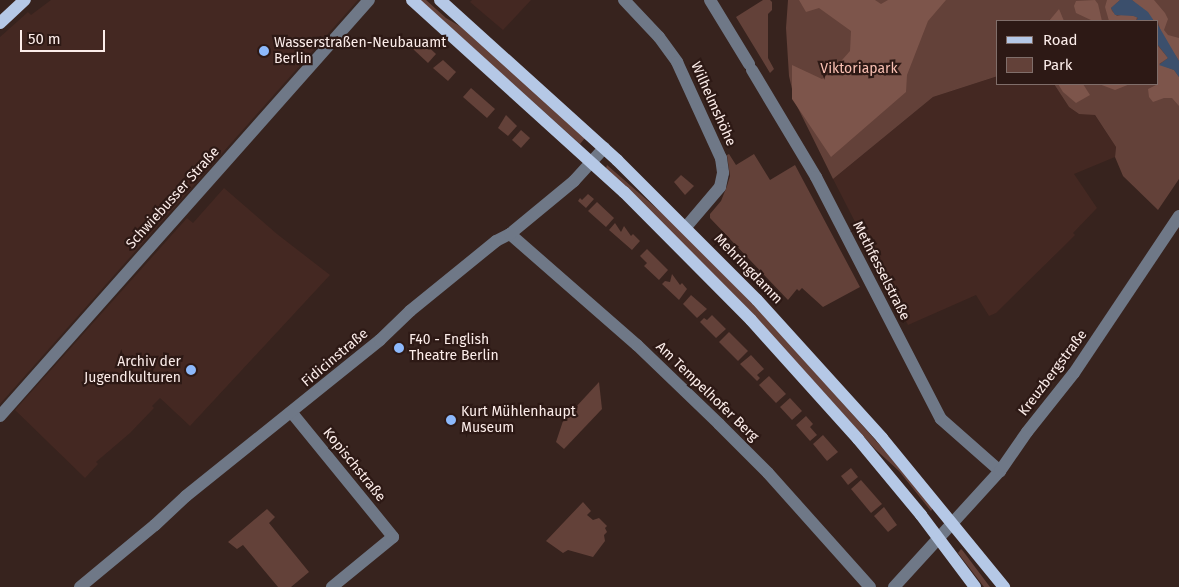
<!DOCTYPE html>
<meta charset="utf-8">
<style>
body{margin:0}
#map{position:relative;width:1179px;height:587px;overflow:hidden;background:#37231e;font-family:"Fira Sans",sans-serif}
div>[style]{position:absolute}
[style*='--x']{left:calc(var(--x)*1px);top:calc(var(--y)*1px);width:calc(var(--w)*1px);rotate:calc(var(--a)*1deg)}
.built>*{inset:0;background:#442822}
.green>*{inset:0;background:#634139}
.forest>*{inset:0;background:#7d554b}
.water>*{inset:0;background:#3b4f6c}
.minor>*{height:12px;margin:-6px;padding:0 6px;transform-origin:6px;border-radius:6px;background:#6f7887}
.major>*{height:12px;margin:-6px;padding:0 6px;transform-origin:6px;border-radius:6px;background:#b5c8e6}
.dots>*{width:14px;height:14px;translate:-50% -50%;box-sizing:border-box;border:2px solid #2d1915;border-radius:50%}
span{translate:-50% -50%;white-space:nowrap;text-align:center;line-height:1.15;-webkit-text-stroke:4.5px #2d1915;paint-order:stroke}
.poi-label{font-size:14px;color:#fcedea}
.left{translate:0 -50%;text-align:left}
.right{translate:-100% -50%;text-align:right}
.park-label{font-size:14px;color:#f9c0b3}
.street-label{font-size:14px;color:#fcedea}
.legend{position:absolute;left:996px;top:20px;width:162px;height:65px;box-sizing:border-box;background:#2d1915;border:1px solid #806e6a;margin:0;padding:6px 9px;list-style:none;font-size:15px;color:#fcedea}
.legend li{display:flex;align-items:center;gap:10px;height:25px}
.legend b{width:25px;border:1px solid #806e6a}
.scale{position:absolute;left:20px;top:30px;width:85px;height:22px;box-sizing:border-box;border:2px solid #fcedea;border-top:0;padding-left:6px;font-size:15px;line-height:18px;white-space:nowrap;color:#fcedea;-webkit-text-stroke:4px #2d1915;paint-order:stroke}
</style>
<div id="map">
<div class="built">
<i style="clip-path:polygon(51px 0,358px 0,0 404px,0 37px,28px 12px,31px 15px)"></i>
<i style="clip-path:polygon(472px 0,531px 0,503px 30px,470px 2px)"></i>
<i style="clip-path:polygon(998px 76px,998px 84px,1054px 84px,1069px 107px,1079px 114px,1094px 114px,1116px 147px,1115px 157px,1074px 174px,1097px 208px,1073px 233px,1075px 235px,1063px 247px,996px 313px,989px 316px,976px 295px,908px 325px,833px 179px,933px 97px)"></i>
<i style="clip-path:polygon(224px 188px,277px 234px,330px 275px,190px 426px,160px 398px,152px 406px,154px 408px,130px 433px,96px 462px,98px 464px,85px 478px,15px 410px,187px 218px,193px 223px)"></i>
</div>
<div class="green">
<i style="clip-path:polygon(420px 0,426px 0,446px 18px,463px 28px,585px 138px,580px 144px)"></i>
<i style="clip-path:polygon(763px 0,770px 0,772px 2px,772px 10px,768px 14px,768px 58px,774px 69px,770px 73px,736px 17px)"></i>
<i style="clip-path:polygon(788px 0,1179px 0,1179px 179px,1158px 210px,1123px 176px,1115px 157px,1116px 147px,1095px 115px,1079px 114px,1069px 107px,1054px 84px,1158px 84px,1158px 21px,998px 21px,998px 76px,933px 97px,833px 179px,795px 102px,789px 76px,786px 28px)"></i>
<i style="clip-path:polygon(421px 40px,436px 54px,428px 63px,413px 49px)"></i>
<i style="clip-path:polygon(443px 60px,456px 72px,448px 81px,433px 68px)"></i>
<i style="clip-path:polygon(471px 88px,495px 109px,487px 118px,463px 97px)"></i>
<i style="clip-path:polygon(506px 115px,517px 126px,508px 136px,498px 128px)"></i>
<i style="clip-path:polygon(521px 130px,530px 138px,521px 148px,512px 140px)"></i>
<i style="clip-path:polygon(729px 154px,736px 165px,754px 154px,770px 180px,795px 165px,860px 287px,823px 307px,802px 288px,799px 291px,797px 289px,788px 300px,710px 218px,710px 214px,721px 201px,727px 186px,730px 176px,727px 155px)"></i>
<i style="clip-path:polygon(607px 165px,671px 221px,775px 327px,885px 451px,933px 508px,931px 511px,899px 471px,875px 449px,751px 312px,606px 168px)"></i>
<i style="clip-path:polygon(681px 175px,694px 186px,685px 195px,674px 182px)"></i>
<i style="clip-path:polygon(588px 194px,594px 199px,586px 208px,578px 201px,580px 198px,582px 200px)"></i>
<i style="clip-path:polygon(597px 202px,614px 218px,606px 227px,588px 211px)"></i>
<i style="clip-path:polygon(615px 223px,621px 232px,624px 226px,631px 236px,633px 234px,640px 241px,632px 250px,609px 230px)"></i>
<i style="clip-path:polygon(647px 249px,668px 270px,659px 280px,644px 266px,647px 263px,640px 256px)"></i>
<i style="clip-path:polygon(672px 274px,680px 285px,682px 283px,687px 289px,679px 300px,662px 284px,665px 281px,670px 282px)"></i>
<i style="clip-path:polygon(691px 295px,707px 309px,697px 318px,683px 304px)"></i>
<i style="clip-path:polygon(712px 315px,726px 329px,716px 338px,700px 322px,704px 318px,707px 320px)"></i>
<i style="clip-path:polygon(729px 332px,748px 351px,738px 361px,719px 342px)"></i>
<i style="clip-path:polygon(751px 355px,764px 369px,757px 375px,760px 378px,757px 381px,740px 364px)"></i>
<i style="clip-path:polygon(769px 376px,786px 394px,776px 403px,759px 385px)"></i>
<i style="clip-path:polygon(599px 382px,602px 409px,564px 449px,556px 442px,563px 421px)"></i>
<i style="clip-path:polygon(790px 398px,802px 411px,792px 420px,780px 407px)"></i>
<i style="clip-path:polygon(806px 416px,813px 424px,810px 427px,817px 435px,810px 441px,796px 425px)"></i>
<i style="clip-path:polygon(823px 435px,838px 452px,827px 461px,813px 444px)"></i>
<i style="clip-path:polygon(851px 468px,858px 477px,848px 485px,841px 476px)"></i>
<i style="clip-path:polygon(861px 480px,882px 504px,871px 513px,851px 489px)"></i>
<i style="clip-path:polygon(583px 502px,591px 511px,587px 515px,593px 520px,599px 518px,607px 526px,605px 528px,607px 532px,604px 535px,605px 541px,593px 557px,568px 550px,563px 553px,546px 541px)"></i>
<i style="clip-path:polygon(884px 507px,897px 525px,888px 532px,874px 516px)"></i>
<i style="clip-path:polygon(267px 509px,275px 517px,269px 523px,309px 572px,291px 587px,278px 587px,243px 545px,237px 549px,228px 542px)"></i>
<i style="clip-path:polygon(961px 549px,963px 551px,990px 587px,984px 587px,958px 553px)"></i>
</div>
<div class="forest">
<i style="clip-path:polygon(799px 0,875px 0,881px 4px,888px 0,946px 0,928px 21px,907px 75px,906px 92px,831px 157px,792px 99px,792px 65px,822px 79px,835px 68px,850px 51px,851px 31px,819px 8px,806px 12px)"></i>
<i style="clip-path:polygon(1095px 0,1098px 4px,1102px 21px,1093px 21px,1076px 13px,1074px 6px,1076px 1px)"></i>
<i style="clip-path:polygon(1107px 0,1120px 0,1111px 8px,1112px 11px,1117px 16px,1125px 14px,1137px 17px,1136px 21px,1109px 21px,1105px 7px)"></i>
<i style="clip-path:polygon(1132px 0,1154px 0,1165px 13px,1168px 19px,1164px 30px,1168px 35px,1179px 38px,1179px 61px,1161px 33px,1158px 21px,1154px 21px)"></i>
<i style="clip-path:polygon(1059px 9px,1064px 21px,1049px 21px)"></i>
<i style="clip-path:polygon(1158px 46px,1168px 58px,1159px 64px,1174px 70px,1179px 77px,1179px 106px,1172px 98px,1164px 98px,1153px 102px,1149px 97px,1148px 89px,1158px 84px)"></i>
<i style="clip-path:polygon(1058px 84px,1083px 84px,1090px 95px,1076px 103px,1063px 92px)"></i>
<i style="clip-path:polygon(1099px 84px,1130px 84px,1115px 90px)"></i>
</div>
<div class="water">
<i style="clip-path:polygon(1120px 0,1132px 0,1148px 12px,1154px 21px,1136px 21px,1138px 18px,1134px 16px,1115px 15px,1111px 8px)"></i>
<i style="clip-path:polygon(1158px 25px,1179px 61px,1179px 77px,1174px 70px,1159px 65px,1168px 58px,1158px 45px)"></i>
</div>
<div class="minor">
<i style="--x:624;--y:0;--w:51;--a:46.6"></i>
<i style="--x:659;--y:37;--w:31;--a:54"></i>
<i style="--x:677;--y:62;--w:106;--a:65.4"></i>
<i style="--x:721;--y:158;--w:15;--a:82"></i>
<i style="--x:723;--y:173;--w:14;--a:102"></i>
<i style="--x:720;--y:187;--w:52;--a:130.4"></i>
<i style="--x:710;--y:0;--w:75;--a:58.6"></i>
<i style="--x:752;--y:70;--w:125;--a:59.1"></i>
<i style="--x:816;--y:177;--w:272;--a:62.7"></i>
<i style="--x:941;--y:419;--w:79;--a:41.4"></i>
<i style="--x:510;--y:234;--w:169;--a:41.2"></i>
<i style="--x:637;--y:345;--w:114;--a:43.9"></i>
<i style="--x:719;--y:424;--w:69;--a:45"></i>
<i style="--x:768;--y:473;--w:153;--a:48.2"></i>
<i style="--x:292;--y:413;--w:160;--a:50.8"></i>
<i style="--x:393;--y:537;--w:79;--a:140.7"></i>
<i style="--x:0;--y:416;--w:556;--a:-48.43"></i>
<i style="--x:80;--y:587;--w:97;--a:-39.6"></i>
<i style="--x:155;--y:525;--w:42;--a:-43.1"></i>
<i style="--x:186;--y:496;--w:249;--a:-38.8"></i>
<i style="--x:380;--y:340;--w:42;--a:-44"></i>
<i style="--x:410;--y:311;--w:111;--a:-39.1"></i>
<i style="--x:496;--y:241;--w:16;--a:-27"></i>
<i style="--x:510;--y:234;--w:83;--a:-39.6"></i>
<i style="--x:574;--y:181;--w:45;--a:-47.7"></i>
<i style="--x:894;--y:587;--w:157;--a:-47.6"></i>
<i style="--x:1000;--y:471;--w:47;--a:-55.3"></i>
<i style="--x:1027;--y:432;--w:75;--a:-51.5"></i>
<i style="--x:1074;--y:373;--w:189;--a:-56.2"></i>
</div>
<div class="major">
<i style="--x:412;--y:0;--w:286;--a:42.2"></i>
<i style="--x:624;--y:192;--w:180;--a:45.2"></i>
<i style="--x:751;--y:320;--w:160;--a:48"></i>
<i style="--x:858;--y:439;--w:99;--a:50.3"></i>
<i style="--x:921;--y:515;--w:90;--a:53.1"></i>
<i style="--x:440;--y:0;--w:239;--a:42.1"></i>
<i style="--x:617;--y:160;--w:198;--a:45"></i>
<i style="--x:757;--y:300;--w:186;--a:47.8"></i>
<i style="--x:882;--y:438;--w:193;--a:50.7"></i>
<i style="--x:0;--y:23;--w:34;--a:-43"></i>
</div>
<div class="dots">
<i style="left:264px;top:51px;background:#8db9fc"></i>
<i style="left:399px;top:348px;background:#8db9fc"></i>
<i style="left:191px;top:370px;background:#8db9fc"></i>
<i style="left:451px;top:420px;background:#8db9fc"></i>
</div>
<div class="poi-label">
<span class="left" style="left:274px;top:51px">Wasserstraßen-Neubauamt<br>Berlin</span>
<span class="left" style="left:409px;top:348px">F40 - English<br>Theatre Berlin</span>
<span class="right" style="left:181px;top:370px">Archiv der<br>Jugendkulturen</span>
<span class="left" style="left:461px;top:420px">Kurt Mühlenhaupt<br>Museum</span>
</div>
<div class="park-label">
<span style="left:859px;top:69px">Viktoriapark</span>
</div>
<div class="street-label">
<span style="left:713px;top:104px;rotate:66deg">Wilhelmshöhe</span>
<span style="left:173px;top:198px;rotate:-48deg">Schwiebusser Straße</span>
<span style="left:748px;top:269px;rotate:46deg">Mehringdamm</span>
<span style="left:881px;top:271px;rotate:63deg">Methfesselstraße</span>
<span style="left:335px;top:358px;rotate:-40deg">Fidicinstraße</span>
<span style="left:1053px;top:373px;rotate:-53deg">Kreuzbergstraße</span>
<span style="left:707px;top:392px;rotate:44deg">Am Tempelhofer Berg</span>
<span style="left:354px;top:465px;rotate:51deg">Kopischstraße</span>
</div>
<ul class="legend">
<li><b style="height:6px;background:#b5c8e6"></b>Road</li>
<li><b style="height:14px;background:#634139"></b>Park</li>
</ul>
<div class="scale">50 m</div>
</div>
